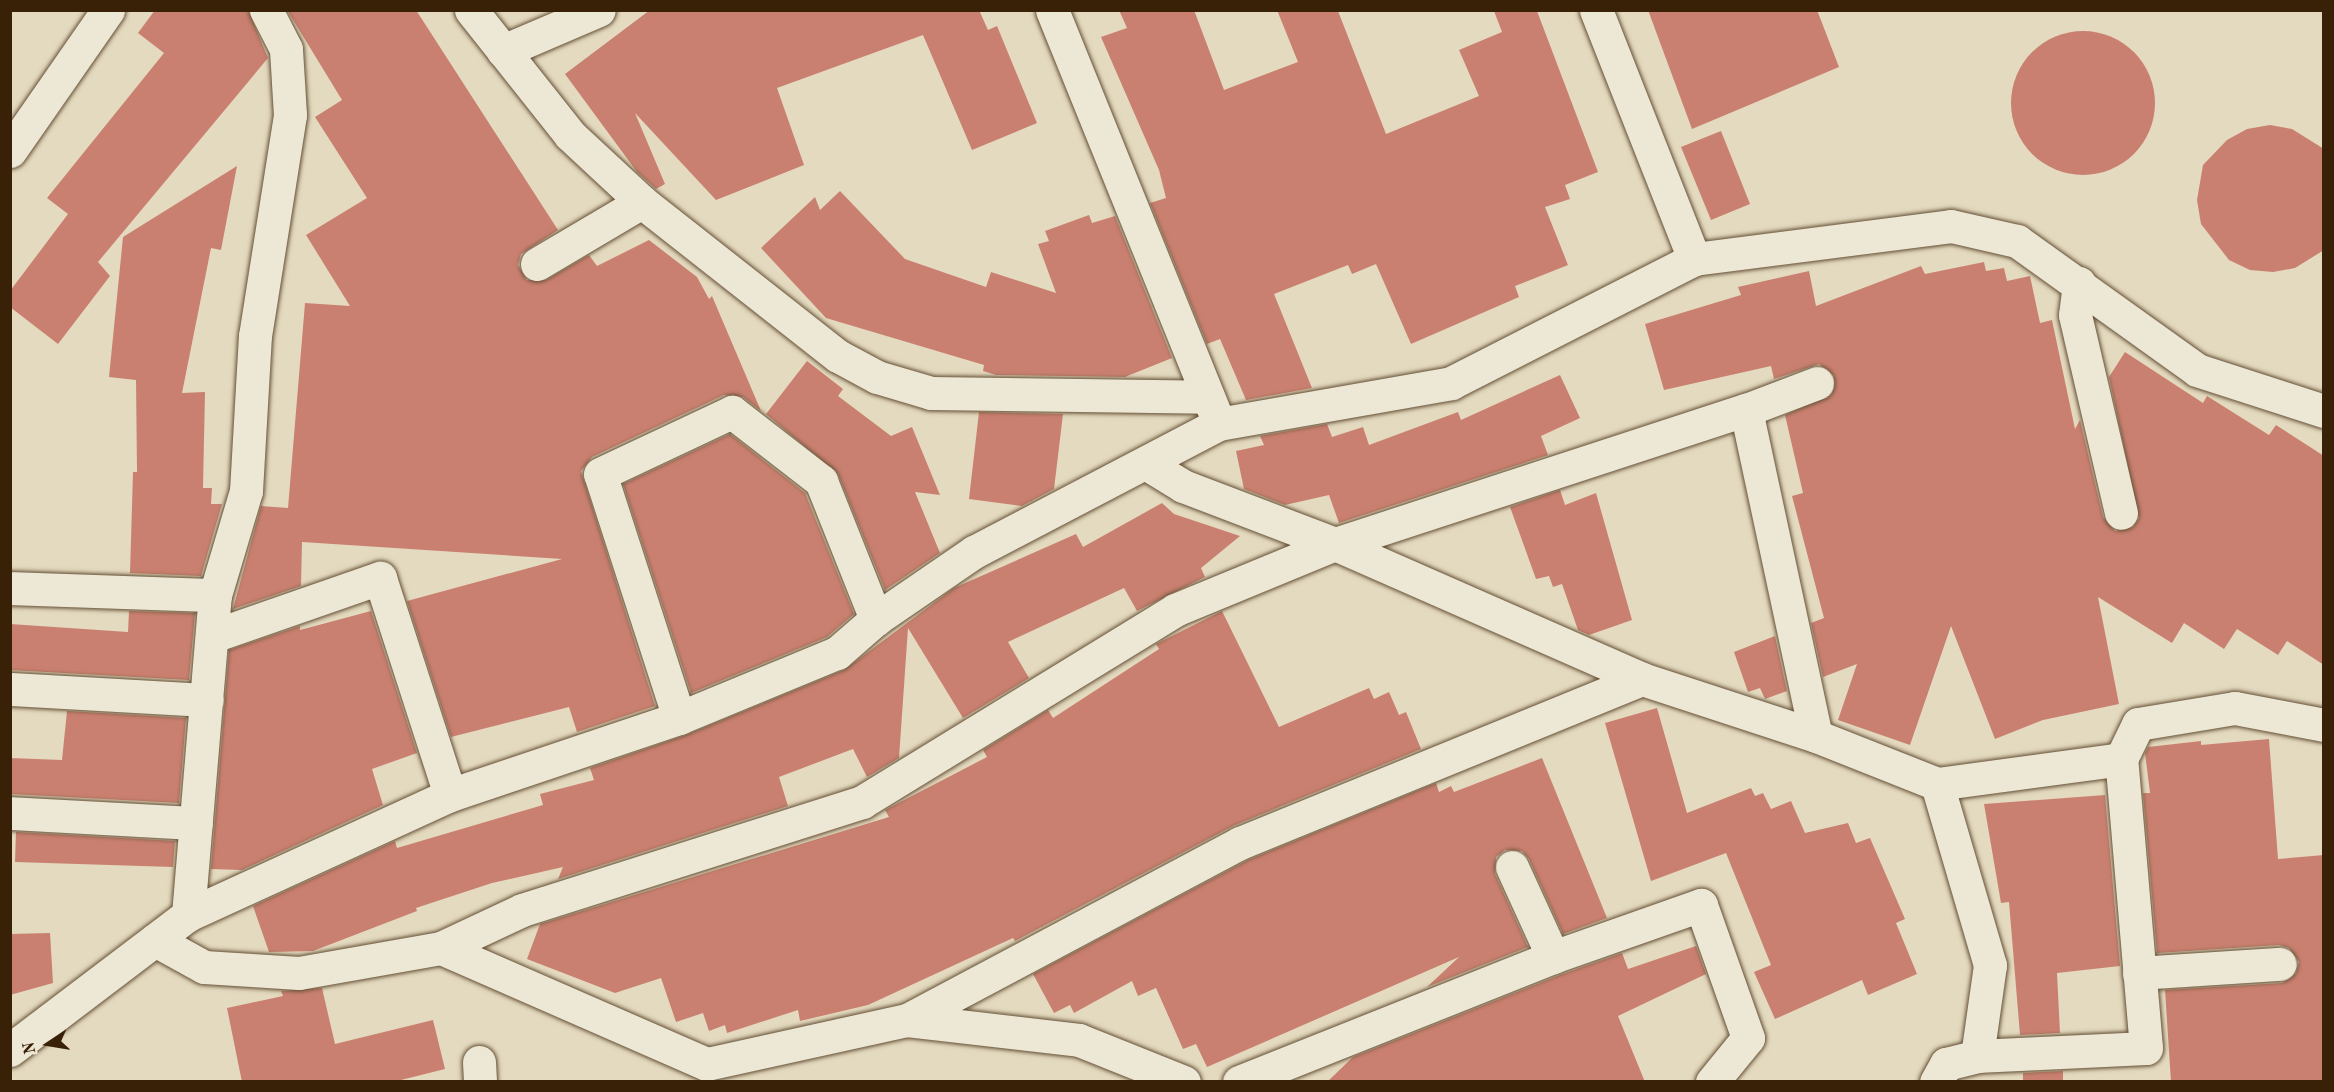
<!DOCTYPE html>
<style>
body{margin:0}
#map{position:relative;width:2334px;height:1092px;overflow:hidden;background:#e4dabf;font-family:"Old Standard TT",serif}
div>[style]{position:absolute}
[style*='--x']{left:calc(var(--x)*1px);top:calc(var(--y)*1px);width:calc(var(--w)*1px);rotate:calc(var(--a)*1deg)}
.building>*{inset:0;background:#ca8070}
.round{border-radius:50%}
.roads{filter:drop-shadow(0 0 2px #644f35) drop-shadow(0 0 2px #644f35)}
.minor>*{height:33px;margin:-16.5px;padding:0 16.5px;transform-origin:16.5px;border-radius:16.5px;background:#ede7d5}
span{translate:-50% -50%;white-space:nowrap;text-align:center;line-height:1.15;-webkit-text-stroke:6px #ede7d5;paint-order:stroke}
.frame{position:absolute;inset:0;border:12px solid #392107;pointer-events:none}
.north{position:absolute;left:18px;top:1014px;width:60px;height:60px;-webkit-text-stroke:4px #ede7d5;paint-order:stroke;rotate:258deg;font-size:16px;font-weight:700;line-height:24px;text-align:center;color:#392107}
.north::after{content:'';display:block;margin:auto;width:21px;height:27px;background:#392107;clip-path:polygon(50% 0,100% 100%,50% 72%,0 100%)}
</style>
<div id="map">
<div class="building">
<i style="clip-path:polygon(155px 10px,248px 10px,268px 58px,98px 262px,110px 276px,58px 344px,10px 307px,10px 291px,68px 214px,47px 198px,164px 53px,138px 33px)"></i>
<i style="clip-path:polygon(287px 10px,416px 10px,558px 230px,521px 254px,518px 265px,527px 280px,546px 280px,589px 255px,597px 266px,649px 240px,697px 277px,709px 299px,712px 296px,761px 411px,743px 397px,724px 395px,592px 457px,581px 471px,655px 706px,577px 732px,569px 707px,451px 737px,407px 601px,562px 559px,302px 542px,301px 586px,233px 609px,261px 506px,288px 508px,305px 303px,350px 306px,306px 235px,367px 198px,315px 117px,342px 100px)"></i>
<i style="clip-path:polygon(650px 10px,979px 10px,988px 30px,997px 26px,1037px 123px,972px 150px,923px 35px,777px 88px,804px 165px,716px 200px,635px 113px,665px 184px,656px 189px,637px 172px,565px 74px)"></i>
<i style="clip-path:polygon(1119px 10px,1194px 10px,1224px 90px,1298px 62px,1277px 10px,1338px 11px,1386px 134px,1479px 96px,1459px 50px,1502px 32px,1494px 11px,1537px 11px,1598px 172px,1565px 185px,1570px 199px,1545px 207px,1568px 265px,1515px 286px,1519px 297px,1411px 344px,1376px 264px,1352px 274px,1348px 265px,1274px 294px,1312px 388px,1246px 400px,1220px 339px,1207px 344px,1150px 203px,1166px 198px,1159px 170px,1101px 37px,1127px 28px)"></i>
<i style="clip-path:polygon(1648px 10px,1817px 10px,1839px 67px,1692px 129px)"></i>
<i class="round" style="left:2011px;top:31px;width:144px;height:144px"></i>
<i style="clip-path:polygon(2270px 125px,2292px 129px,2324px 149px,2324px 250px,2295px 268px,2273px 272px,2250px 270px,2229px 260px,2201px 224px,2197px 200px,2203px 165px,2227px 140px,2247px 129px)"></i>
<i style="clip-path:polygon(1721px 131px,1750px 204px,1711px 220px,1681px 147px)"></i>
<i style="clip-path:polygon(237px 166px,221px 250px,211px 248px,182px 393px,205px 392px,203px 488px,212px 488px,211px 504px,222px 504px,201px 576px,130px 573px,133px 472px,137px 472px,136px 380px,109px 377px,123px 237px)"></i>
<i style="clip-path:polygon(840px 191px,905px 259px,986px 287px,991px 272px,1056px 293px,1038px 244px,1049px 241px,1045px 231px,1089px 215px,1092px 223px,1115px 216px,1172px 358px,1125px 377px,996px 375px,983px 371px,984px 365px,826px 318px,761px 248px,815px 197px,820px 210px)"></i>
<i style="clip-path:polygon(1984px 262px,1986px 271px,2004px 268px,2007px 281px,2030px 276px,2040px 323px,2052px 320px,2075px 429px,2080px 420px,2103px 517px,2115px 531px,2133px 527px,2139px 518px,2109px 377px,2125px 352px,2203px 403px,2207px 396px,2269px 435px,2276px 425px,2324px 456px,2324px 665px,2287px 641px,2278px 655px,2237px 629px,2224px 649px,2184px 623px,2172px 643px,2098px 597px,2119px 704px,2043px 720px,1995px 739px,1951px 626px,1910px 745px,1838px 720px,1857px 664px,1823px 677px,1811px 623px,1824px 618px,1792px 496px,1803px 493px,1785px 415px,1831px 395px,1834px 376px,1819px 364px,1774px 379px,1771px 366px,1664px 390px,1645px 324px,1741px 295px,1738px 287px,1809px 271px,1816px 306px,1921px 266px,1925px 274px)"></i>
<i style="clip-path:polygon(807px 361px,843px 389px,838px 396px,891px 436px,912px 427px,940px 495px,915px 492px,940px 553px,885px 590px,838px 474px,766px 414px)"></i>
<i style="clip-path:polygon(1560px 375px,1580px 418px,1541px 436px,1548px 455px,1339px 523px,1329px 495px,1285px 505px,1244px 489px,1236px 451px,1264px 445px,1260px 436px,1327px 424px,1332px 437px,1363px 427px,1369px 445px,1458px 412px,1461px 420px)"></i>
<i style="clip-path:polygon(979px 412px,1063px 414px,1054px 489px,1022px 506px,969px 499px)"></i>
<i style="clip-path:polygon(730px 434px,805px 493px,854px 614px,827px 637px,691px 693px,623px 484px)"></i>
<i style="clip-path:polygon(1560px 490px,1565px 505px,1596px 493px,1632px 620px,1589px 635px,1578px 630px,1562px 584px,1553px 587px,1549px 576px,1536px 579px,1510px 507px)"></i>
<i style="clip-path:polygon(1162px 503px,1174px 514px,1240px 536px,1201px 568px,1205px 577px,1137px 611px,1124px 588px,1008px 642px,1029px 678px,963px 718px,908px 628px,899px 758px,867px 777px,853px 749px,779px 777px,788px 806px,558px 879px,563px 867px,492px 883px,416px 908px,417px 911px,313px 951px,269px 952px,253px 906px,395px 841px,397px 848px,543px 805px,540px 794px,594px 780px,590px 768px,686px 735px,844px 670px,954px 588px,1076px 534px,1083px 547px)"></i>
<i style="clip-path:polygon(129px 611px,195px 613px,189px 680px,10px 670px,10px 624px,128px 632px)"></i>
<i style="clip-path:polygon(371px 611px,417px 753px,372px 769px,383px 805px,242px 870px,211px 869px,229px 650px,300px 626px,300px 630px)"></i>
<i style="clip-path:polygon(1222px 611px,1279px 727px,1369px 688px,1374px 699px,1389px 692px,1399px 715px,1406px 712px,1421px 749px,1233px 826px,1015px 941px,1013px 938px,868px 1005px,800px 1021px,798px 1010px,727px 1033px,725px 1025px,709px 1031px,703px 1013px,676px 1022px,661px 978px,615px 993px,527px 959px,540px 924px,889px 817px,885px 810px,987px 757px,983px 750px,1048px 710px,1053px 718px,1159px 649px,1156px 644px)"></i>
<i style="clip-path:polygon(1775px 636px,1787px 691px,1765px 699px,1760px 688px,1748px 692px,1734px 652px)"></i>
<i style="clip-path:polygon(1657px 708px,1687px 813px,1751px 788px,1755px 796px,1763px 793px,1771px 809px,1791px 801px,1805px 833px,1848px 823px,1856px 843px,1870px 838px,1905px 919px,1896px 923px,1917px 974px,1868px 995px,1862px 980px,1775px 1019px,1754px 972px,1771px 965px,1726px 853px,1651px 881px,1605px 723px)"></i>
<i style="clip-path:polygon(67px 711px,186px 718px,179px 803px,10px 794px,10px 758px,62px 760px)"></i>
<i style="clip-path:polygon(2269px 739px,2278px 859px,2324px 855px,2324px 1082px,2171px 1082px,2165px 990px,2282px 983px,2296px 973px,2299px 962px,2289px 948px,2279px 945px,2157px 953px,2143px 793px,2150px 793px,2145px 753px,2148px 747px,2201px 741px,2201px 745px)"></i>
<i style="clip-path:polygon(1542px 758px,1607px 918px,1563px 934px,1529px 859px,1522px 851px,1505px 850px,1496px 857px,1495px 874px,1528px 947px,1427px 987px,1459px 957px,1207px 1067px,1196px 1044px,1183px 1049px,1156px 988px,1138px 996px,1132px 981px,1074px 1013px,1070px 1005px,1054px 1013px,1033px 974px,1248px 860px,1436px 783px,1439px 792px,1451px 786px,1454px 792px)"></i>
<i style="clip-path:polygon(2105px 795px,2120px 966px,2057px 973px,2060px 1033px,2020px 1035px,2009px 902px,2001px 903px,1984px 804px)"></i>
<i style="clip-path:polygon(16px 832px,175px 841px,173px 867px,15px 862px)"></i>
<i style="clip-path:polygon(50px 933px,53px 983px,10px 995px,10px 934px)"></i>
<i style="clip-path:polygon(1696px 946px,1706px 974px,1618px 1016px,1645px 1082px,1327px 1082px,1353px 1057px,1560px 975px,1622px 953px,1628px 969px)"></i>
<i style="clip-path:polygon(322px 988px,335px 1044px,433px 1020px,445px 1069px,393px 1082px,242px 1082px,227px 1008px,283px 996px,281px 991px)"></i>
<i style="clip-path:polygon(2063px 1071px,2063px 1082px,2023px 1082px,2023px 1073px)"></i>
</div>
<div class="roads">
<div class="minor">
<i style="--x:471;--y:10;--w:159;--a:51.6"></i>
<i style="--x:570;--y:135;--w:98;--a:42.9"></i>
<i style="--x:642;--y:202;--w:249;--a:38.2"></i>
<i style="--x:838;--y:356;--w:44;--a:28.3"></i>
<i style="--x:877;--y:377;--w:56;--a:16.5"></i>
<i style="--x:931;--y:393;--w:277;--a:0.8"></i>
<i style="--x:1052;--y:10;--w:438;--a:68"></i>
<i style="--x:1596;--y:10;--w:268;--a:68.5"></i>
<i style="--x:503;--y:51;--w:104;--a:-23.1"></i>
<i style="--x:10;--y:151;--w:172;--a:-55.2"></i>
<i style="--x:537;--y:264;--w:122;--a:-30.6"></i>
<i style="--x:2079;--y:283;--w:32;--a:97"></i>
<i style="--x:2075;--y:315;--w:203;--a:76.9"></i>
<i style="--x:1746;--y:410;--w:76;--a:-20.8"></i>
<i style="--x:1147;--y:464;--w:42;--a:31.4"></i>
<i style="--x:1183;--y:486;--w:163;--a:20.9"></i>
<i style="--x:1335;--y:544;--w:335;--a:23.7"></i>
<i style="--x:1642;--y:679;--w:183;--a:18.1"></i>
<i style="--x:1816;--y:736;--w:130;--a:21.6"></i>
<i style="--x:1937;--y:784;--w:186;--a:-7.7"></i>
<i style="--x:10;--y:588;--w:205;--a:2"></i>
<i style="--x:213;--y:636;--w:177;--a:-19.2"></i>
<i style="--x:380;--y:578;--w:228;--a:72.1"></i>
<i style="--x:10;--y:689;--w:197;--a:3.2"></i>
<i style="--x:679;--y:718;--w:256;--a:-107.9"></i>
<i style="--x:600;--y:474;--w:146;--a:-25.2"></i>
<i style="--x:732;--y:412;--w:113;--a:37.8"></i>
<i style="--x:821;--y:481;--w:149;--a:68.3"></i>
<i style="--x:1937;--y:784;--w:189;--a:73.7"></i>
<i style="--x:1990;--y:965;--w:92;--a:98.1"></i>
<i style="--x:10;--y:813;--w:186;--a:3.1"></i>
<i style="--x:1512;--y:867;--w:99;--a:65.5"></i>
<i style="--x:188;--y:915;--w:321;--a:-85.2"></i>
<i style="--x:215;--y:595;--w:109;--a:-73.4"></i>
<i style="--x:246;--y:491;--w:155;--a:-86.7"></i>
<i style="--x:255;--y:336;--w:224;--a:-81"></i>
<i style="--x:290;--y:115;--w:66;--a:-93.5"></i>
<i style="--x:286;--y:49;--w:44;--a:-117.1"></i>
<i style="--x:155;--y:940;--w:56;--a:28.9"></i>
<i style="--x:204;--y:967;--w:95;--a:3.6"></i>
<i style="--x:299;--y:973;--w:144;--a:-10"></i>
<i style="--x:441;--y:948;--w:290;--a:23.6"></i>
<i style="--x:707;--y:1064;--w:205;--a:-12.4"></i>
<i style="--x:907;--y:1020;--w:173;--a:6.6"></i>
<i style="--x:1079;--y:1040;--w:113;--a:21.8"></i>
<i style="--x:441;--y:948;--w:89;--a:-25.1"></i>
<i style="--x:522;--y:910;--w:357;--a:-17.6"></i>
<i style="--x:862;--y:802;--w:367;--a:-31.5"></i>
<i style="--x:1175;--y:610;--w:173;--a:-22.4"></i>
<i style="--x:1335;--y:544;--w:432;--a:-18.1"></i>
<i style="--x:1746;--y:410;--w:333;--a:77.9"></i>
<i style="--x:2139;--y:973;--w:141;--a:-3.7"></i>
<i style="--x:907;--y:1020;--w:377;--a:-28"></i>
<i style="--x:1240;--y:843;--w:434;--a:-22.2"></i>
<i style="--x:10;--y:1050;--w:223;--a:-37.2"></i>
<i style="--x:188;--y:915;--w:288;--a:-24.6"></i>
<i style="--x:450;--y:795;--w:242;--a:-18.6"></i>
<i style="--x:679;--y:718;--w:171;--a:-22.4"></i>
<i style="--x:837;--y:653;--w:52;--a:-41.1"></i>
<i style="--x:876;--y:619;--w:119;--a:-34.4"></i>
<i style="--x:974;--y:552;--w:276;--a:-27.6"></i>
<i style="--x:1219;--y:424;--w:236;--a:-10"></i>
<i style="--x:1451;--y:383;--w:273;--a:-27"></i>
<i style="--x:1694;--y:259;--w:259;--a:-7.3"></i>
<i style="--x:1951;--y:226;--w:68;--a:12.8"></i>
<i style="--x:2017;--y:241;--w:221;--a:35.6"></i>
<i style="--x:2197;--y:370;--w:133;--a:17.9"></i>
<i style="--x:479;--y:1062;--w:20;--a:87"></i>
<i style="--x:1239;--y:1082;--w:338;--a:-21.7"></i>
<i style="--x:1553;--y:957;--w:157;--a:-19.4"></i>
<i style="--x:1701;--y:905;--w:141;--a:70.5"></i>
<i style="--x:1748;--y:1038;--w:57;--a:129.3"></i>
<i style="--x:1936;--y:1082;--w:21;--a:-61"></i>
<i style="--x:1946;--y:1064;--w:32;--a:-14"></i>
<i style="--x:1977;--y:1056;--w:169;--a:-2.7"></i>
<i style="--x:2146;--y:1048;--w:290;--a:-94.9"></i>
<i style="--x:2121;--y:759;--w:39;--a:-64"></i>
<i style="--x:2138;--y:724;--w:98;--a:-9.4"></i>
<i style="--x:2235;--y:708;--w:91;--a:10.8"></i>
</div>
</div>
<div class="frame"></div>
<div class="north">N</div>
</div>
